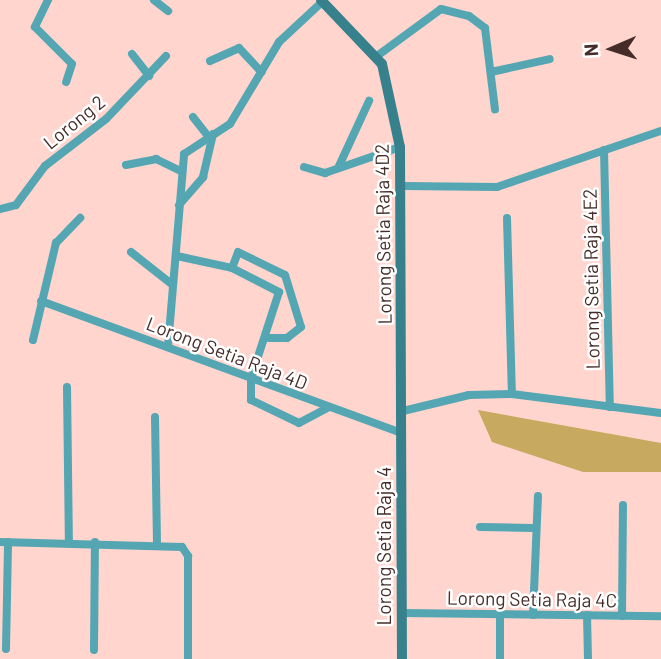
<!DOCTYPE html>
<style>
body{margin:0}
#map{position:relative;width:661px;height:659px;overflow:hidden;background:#ffd5ce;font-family:Barlow,sans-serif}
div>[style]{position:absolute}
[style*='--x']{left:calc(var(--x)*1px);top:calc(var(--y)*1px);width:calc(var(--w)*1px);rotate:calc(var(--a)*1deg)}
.green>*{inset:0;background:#c7a95f}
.street>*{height:8px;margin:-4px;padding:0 4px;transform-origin:4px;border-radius:4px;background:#54a6b2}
.secondary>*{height:10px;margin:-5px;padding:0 5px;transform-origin:5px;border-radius:5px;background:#37818c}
span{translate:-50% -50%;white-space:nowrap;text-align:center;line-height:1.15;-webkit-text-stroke:5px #fff;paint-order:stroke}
.street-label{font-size:19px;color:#462c28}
.north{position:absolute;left:577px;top:14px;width:70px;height:70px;-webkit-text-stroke:5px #fff;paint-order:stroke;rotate:267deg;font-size:19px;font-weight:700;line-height:28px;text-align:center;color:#462c28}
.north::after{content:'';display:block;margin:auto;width:24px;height:32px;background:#462c28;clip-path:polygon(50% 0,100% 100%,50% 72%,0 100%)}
</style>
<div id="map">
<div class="green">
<i style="clip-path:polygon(478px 410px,661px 443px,661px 472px,583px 472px,492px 442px)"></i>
</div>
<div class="street">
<i style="--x:48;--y:0;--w:30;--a:116"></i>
<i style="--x:35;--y:27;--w:52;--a:45"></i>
<i style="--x:72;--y:64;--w:19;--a:108"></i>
<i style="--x:154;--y:0;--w:18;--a:38"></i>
<i style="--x:132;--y:54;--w:28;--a:52"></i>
<i style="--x:377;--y:56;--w:79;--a:-36.3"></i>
<i style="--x:441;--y:9;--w:29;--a:14"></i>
<i style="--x:469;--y:16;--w:20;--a:37"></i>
<i style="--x:485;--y:28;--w:82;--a:83"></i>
<i style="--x:210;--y:61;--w:32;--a:-24"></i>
<i style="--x:239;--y:48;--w:33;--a:47"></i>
<i style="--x:491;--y:72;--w:60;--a:-12.4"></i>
<i style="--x:193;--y:117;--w:24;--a:52"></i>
<i style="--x:604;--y:150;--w:257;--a:88.7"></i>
<i style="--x:126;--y:165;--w:31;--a:-11"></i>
<i style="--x:156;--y:159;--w:28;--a:26"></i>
<i style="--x:339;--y:166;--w:72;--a:-65.2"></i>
<i style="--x:304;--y:167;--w:22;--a:16"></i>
<i style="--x:325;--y:173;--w:79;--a:-19.1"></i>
<i style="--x:403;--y:186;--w:94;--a:0.6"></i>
<i style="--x:497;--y:187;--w:173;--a:-18.9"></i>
<i style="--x:179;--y:205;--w:37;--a:-49"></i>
<i style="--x:203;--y:177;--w:44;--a:-76.9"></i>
<i style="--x:0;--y:209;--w:16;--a:-14"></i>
<i style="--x:16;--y:205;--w:49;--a:-53.4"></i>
<i style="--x:45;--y:166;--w:77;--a:-37.6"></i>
<i style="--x:106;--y:119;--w:87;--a:-46.4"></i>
<i style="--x:507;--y:218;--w:176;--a:88.4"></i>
<i style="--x:131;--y:252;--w:53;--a:38.2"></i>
<i style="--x:177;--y:256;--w:56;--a:12.3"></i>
<i style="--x:232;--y:268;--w:53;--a:27.1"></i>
<i style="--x:279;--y:292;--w:90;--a:108"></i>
<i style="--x:251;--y:378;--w:22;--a:90"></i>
<i style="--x:251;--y:400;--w:53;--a:25.6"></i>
<i style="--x:299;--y:423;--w:32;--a:-28"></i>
<i style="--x:232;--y:268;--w:17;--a:-69"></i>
<i style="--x:238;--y:252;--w:52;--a:26.1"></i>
<i style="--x:285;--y:275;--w:54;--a:72.9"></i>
<i style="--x:301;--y:327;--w:18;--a:142"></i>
<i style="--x:287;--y:338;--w:18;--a:180"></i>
<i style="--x:41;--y:301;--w:384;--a:20.1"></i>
<i style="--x:33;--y:340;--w:100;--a:-76.7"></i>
<i style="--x:56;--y:243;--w:35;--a:-46"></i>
<i style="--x:168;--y:346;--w:193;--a:-85.2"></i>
<i style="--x:184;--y:154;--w:55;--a:-33.1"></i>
<i style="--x:230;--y:124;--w:96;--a:-59.1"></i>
<i style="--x:279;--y:42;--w:59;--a:-42.9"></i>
<i style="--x:67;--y:387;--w:154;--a:89.3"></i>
<i style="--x:403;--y:411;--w:68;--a:-13.6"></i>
<i style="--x:469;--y:395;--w:43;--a:-1.3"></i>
<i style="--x:512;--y:394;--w:150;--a:7.3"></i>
<i style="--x:155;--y:417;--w:125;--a:89.1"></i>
<i style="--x:480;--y:527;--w:53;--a:1.1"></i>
<i style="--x:0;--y:542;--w:182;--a:1.6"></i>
<i style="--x:182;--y:547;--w:11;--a:56"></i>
<i style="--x:188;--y:556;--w:103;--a:90"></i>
<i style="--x:402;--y:613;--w:259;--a:0.7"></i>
<i style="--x:500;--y:615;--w:44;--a:90"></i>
<i style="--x:533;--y:615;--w:119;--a:-87.6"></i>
<i style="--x:587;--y:615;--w:44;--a:88.7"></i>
<i style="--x:622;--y:616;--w:111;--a:-89.5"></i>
<i style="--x:6;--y:649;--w:107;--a:-88.9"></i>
<i style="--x:94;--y:650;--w:108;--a:-89.5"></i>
</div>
<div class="secondary">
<i style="--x:321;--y:0;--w:88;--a:46.4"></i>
<i style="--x:382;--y:64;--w:85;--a:77.8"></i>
<i style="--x:400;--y:147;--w:512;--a:89.78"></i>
</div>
<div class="street-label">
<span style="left:74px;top:122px;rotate:-39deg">Lorong 2</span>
<span style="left:383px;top:234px;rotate:-91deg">Lorong Setia Raja 4D2</span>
<span style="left:591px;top:279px;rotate:-91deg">Lorong Setia Raja 4E2</span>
<span style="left:227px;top:353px;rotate:21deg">Lorong Setia Raja 4D</span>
<span style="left:384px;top:546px;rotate:-90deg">Lorong Setia Raja 4</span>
<span style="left:532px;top:599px;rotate:1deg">Lorong Setia Raja 4C</span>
</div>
<div class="north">N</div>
</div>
